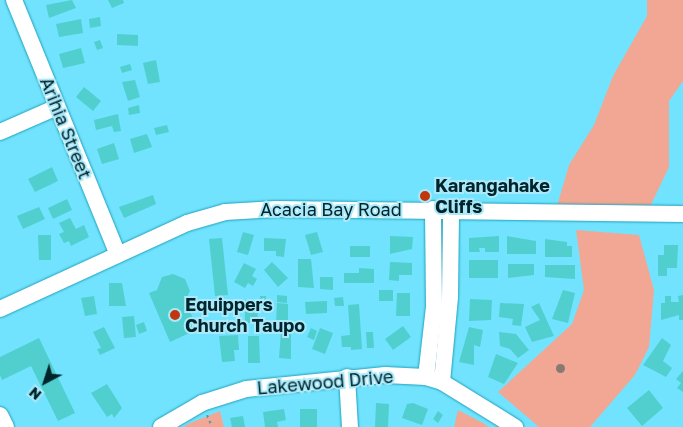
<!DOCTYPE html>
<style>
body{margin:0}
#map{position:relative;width:683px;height:427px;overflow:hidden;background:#71e3fe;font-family:"Golos Text",sans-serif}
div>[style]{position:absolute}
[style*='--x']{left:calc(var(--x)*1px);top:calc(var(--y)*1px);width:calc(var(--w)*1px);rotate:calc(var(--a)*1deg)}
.green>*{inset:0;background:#f1a793}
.building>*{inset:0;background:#51cfcf}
.path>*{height:2px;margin-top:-1px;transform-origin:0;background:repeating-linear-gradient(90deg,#489eb2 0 2.5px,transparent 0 6.5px)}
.roads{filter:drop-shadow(0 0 1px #20a2bc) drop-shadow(0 0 1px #20a2bc)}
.minor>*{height:16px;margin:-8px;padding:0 8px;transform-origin:8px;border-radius:8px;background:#fff}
.trees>*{width:9px;height:9px;margin:-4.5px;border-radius:50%;background:#887a72}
.dots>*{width:14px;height:14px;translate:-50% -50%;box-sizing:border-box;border:2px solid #abe9f9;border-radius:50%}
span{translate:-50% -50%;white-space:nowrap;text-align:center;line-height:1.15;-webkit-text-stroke:4px #abe9f9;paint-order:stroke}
.street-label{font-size:18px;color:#00242c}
.poi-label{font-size:18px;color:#00242c;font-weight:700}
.left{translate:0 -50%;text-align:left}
.north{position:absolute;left:20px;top:357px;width:50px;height:50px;-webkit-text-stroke:4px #abe9f9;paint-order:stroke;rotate:220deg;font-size:14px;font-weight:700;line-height:20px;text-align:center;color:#00242c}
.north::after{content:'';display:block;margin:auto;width:18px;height:22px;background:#00242c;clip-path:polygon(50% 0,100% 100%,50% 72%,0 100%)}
</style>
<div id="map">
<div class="green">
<i style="clip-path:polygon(647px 0,683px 0,683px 81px,669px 101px,669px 167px,646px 215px,555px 213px,569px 165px,594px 125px,613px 76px,647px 16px)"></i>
<i style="clip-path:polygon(576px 230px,639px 235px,654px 290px,649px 347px,635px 375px,590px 427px,539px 427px,498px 392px,572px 324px,584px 290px)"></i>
<i style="clip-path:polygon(458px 410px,485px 424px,488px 427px,454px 427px)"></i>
<i style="clip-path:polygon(220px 411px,224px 427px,184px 427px,188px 424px)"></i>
</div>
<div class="building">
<i style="clip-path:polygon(72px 0,76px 8px,49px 18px,46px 5px)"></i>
<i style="clip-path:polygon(108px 0,123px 0,124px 3px,112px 8px)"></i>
<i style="clip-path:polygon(100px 17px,101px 26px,90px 28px,89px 19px)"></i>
<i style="clip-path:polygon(81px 19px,83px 33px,59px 37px,56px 24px)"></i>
<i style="clip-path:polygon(117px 34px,138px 35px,138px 46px,117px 45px)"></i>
<i style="clip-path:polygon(100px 40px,103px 48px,97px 50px,94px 42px)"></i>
<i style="clip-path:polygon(81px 48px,85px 63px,63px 68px,59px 54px)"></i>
<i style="clip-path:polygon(156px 60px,160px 82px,148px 84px,143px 63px)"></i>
<i style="clip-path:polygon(130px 64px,132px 70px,122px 73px,120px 67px)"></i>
<i style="clip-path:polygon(135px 80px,140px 97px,128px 101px,122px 82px)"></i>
<i style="clip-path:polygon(84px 87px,101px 101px,93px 111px,76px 97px)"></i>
<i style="clip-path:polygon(139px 105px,140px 113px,129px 115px,128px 108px)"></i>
<i style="clip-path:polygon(118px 114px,121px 131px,114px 132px,112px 126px,96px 130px,94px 120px)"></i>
<i style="clip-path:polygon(167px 125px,169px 132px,156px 135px,154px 128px)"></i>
<i style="clip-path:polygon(147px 134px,152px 147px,134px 153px,130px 139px)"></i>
<i style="clip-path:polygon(114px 143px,119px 159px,102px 164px,97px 149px)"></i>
<i style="clip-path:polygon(52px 167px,58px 181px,35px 192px,28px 179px)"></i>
<i style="clip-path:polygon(153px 195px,156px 204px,124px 218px,119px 207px)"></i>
<i style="clip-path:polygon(67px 199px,72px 210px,53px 219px,48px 208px)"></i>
<i style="clip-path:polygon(39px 207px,45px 219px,23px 229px,17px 216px)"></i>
<i style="clip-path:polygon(70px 218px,76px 229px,84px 225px,89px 237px,71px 246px,69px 241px,64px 243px,59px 234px,64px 232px,59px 223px)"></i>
<i style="clip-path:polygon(243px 232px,254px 235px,248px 255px,237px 252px)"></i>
<i style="clip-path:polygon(317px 232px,323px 252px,311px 255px,305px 235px)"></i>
<i style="clip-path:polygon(38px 235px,51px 235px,51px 260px,39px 260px)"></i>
<i style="clip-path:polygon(390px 236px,413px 237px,412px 249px,390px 254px)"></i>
<i style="clip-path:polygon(499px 236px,499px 252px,485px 252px,485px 248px,479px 248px,480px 252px,469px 252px,469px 238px)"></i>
<i style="clip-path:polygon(507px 236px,536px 241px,536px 254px,507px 254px)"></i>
<i style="clip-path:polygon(222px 238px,228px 295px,215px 296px,209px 239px)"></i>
<i style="clip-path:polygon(264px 238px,286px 239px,284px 257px,276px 256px,276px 251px,264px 251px)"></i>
<i style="clip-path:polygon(545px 239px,567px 242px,567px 246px,572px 246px,572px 257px,545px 257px)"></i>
<i style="clip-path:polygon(664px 245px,678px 245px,677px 268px,667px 268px,667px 276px,658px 276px,658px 255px,664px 255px)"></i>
<i style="clip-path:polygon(350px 246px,370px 246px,370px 257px,350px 257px)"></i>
<i style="clip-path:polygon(298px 259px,311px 259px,314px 288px,298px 287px)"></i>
<i style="clip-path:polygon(469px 260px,498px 260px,498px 278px,469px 278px)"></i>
<i style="clip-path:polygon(272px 262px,288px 278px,278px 287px,264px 270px)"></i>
<i style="clip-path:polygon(390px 262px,412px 263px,412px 275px,399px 275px,399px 281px,389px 280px)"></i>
<i style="clip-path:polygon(244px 263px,256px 269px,252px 276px,257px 279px,253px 286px,248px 283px,245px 288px,234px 282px)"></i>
<i style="clip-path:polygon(508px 264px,534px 264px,534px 275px,508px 278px)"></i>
<i style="clip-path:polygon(545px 265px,575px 265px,575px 279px,545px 277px)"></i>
<i style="clip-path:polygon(359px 268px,374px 269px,374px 283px,344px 283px,344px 273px,359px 273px)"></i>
<i style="clip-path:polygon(173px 274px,185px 279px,190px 291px,185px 301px,198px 329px,170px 342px,149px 293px,157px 290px,162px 277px)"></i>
<i style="clip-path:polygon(320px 277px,333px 277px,333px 290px,320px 289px)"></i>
<i style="clip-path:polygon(109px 283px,122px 283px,126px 306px,109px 306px)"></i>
<i style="clip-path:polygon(379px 290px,393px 290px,393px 301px,379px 301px)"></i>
<i style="clip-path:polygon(563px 290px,575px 293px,568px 323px,552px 319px)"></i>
<i style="clip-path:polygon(397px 293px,410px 293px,410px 316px,396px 316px)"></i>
<i style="clip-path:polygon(277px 295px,287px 296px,287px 303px,277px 302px)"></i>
<i style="clip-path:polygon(683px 295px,683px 320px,679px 320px,679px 315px,661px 320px,661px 303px,665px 303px,665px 296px,671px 296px,671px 302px,679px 302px,678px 296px)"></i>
<i style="clip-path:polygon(94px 296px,97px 314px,85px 316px,81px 298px)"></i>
<i style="clip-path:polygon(260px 296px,266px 296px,267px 307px,261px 307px)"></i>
<i style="clip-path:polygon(343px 297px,344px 306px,335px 306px,334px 298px)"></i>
<i style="clip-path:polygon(470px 299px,492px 300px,491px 320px,469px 321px)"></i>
<i style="clip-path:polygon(245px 300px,257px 300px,258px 323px,245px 323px)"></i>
<i style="clip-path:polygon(327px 301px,327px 313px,306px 314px,305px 302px)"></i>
<i style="clip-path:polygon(277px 303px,288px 304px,288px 325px,276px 324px)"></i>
<i style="clip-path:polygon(500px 303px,524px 304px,521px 326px,512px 325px,513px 319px,499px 317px)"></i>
<i style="clip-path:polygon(539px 303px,554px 336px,532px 342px,525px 327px,540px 320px,531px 307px)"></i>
<i style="clip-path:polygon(359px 304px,362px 349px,351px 350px,351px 347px,342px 347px,341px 336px,350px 335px,348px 305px)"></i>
<i style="clip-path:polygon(134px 316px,136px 337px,124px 338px,122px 317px)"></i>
<i style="clip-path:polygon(144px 322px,147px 331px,139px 334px,136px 325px)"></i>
<i style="clip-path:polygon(403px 326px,411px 337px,393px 350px,385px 339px)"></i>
<i style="clip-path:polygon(104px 327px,115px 348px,100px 355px,97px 349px,101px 348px,93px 332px)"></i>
<i style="clip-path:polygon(469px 327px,483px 330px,480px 347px,474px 345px,474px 365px,459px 362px)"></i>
<i style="clip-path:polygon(311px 328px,317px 331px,314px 340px,307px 337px)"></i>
<i style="clip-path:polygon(320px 328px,333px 333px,325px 354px,312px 349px)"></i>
<i style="clip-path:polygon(281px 332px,291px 332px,291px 359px,279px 358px)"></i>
<i style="clip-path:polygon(366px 332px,373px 332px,374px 348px,367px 348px)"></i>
<i style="clip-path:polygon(499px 332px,516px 334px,529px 350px,518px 358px,510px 349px,500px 346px)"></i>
<i style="clip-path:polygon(238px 335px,239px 350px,234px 350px,235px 361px,222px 362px,219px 336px)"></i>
<i style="clip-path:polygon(248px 336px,259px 336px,260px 363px,248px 363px)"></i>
<i style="clip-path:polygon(39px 338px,75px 413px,58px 421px,31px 366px,2px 380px,0 375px,0 357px)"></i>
<i style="clip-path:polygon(662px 338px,671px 345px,663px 361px,672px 368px,666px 377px,643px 365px)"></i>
<i style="clip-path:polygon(496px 354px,518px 363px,504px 384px,488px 377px)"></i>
<i style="clip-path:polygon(683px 371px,683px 392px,677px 388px,681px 383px,676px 379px)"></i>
<i style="clip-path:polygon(107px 384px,122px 408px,114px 418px,112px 414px,107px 417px,91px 393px)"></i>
<i style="clip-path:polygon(649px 390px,663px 408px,642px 426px,627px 408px)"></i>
<i style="clip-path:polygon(376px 403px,389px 404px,388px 427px,375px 427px)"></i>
<i style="clip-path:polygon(413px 403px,428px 409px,422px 425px,402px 418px,407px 404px)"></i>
<i style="clip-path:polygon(284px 409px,286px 420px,277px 422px,278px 427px,265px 427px,263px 412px)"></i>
<i style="clip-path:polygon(300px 409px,317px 409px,317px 427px,300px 427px)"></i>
<i style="clip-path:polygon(438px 411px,443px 415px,438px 423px,433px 419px)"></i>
<i style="clip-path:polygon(243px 416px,245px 427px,232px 427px,230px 418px)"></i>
</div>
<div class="path">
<i style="--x:207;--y:415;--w:13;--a:67"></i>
</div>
<div class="roads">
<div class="minor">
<i style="--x:14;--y:0;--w:275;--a:67.8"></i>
<i style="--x:0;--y:132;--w:62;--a:-23.7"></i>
<i style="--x:0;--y:309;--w:206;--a:-24.7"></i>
<i style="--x:187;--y:223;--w:40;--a:-16"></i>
<i style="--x:225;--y:212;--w:51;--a:-3.4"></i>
<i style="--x:276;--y:209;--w:407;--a:0.7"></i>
<i style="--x:347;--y:377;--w:50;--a:86.6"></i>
<i style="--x:426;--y:377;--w:70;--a:-83.5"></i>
<i style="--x:434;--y:307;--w:98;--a:-90.6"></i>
<i style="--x:442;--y:382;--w:85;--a:-84.6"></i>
<i style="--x:450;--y:297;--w:88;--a:-89.3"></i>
<i style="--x:0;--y:415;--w:13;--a:63"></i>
<i style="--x:161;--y:427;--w:48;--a:-30.3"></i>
<i style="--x:202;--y:403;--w:46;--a:-17.7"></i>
<i style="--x:246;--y:389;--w:140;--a:-5.8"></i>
<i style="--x:385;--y:375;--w:41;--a:2.8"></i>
<i style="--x:426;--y:377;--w:17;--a:17"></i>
<i style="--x:442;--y:382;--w:86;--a:31.7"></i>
</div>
</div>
<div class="trees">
<i style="left:560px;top:368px"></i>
</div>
<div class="dots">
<i style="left:425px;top:196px;background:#c0370f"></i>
<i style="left:175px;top:315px;background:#c0370f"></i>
</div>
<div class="street-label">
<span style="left:66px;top:128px;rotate:68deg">Arihia Street</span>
<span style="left:331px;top:209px">Acacia Bay Road</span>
<span style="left:325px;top:382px;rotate:-5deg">Lakewood Drive</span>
</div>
<div class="poi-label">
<span class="left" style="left:435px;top:196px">Karangahake<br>Cliffs</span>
<span class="left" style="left:185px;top:315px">Equippers<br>Church Taupo</span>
</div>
<div class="north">N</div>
</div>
